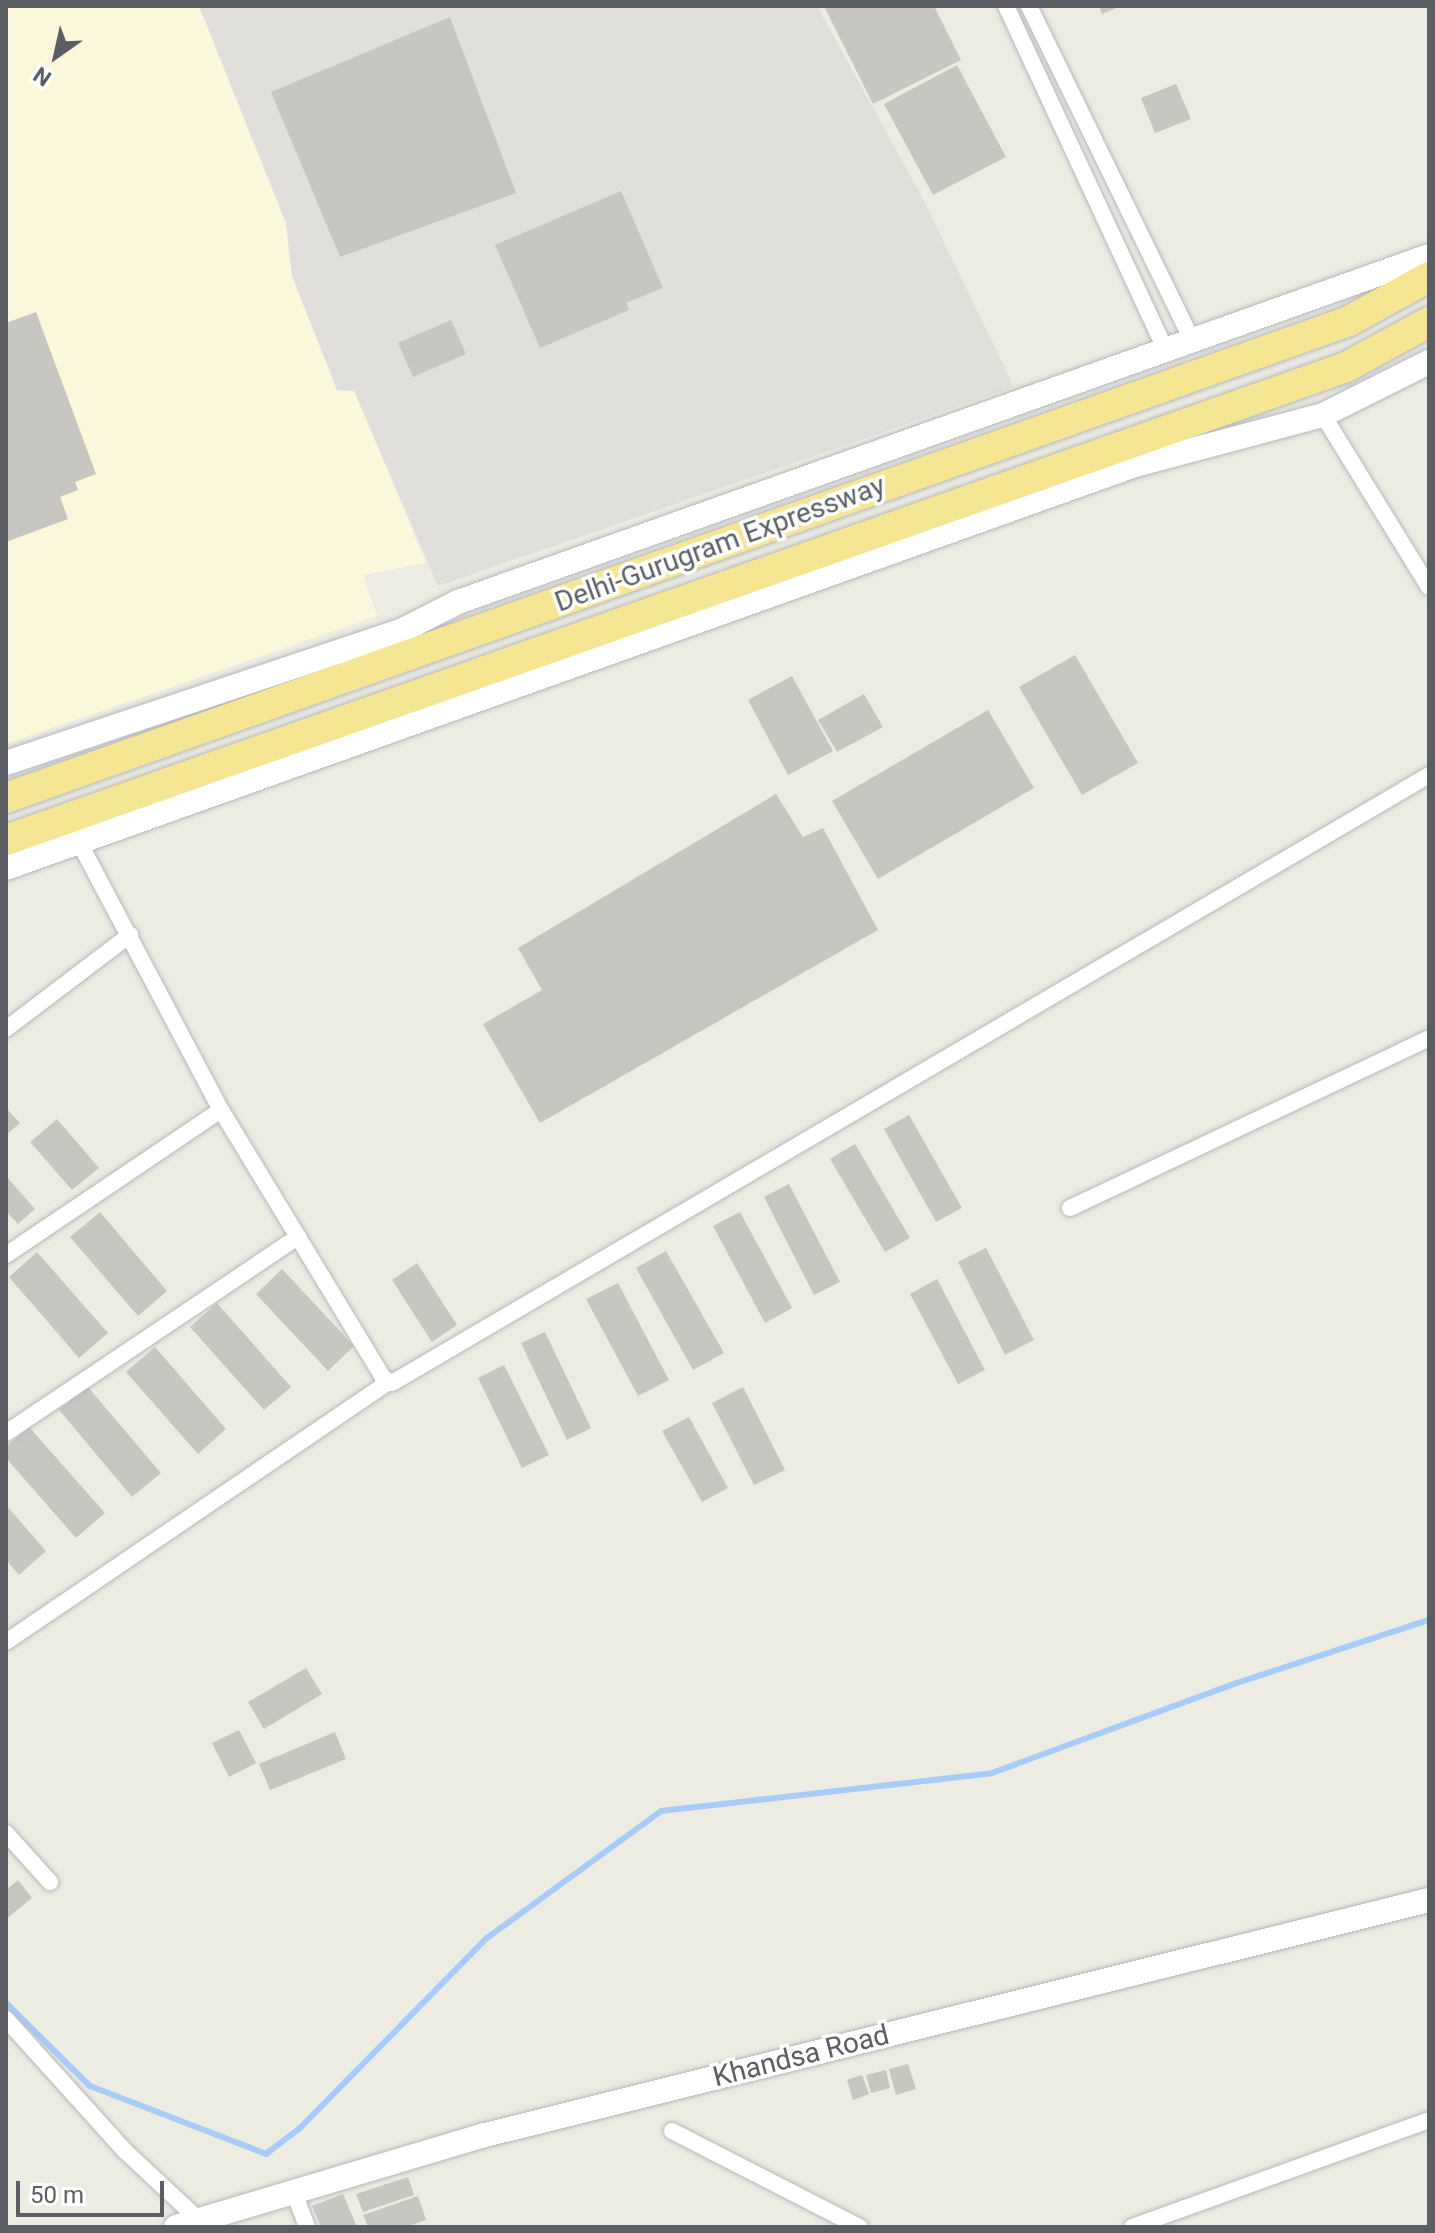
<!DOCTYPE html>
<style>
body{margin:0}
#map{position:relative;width:1435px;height:2233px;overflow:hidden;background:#edece3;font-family:Roboto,sans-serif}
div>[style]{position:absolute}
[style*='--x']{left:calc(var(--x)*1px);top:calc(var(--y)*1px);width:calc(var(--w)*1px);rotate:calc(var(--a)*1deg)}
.commercial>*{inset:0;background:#fbf7da}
.industrial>*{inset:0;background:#e1dfdb}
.stream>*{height:6px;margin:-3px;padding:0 3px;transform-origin:3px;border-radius:3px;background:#a8ccf8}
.building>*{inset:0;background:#c8c6c0}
.roads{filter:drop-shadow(0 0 2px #b6b8bc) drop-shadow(0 0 2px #b6b8bc)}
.street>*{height:16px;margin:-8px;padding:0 8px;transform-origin:8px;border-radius:8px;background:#fff}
.secondary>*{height:24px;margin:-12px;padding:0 12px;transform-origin:12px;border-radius:12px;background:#fff}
.highway>*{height:30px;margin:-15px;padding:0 15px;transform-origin:15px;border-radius:15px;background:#f4e693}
span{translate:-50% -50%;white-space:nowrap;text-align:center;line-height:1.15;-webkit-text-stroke:7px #fff;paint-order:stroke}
.street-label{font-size:28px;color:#5b5e63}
.frame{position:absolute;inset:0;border:8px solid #5b5e63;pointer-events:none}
.north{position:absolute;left:16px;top:16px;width:80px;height:80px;-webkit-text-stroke:6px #fff;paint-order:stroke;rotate:214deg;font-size:22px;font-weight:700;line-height:32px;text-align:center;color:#5b5e63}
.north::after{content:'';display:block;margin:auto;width:28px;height:36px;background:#5b5e63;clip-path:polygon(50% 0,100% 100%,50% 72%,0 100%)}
.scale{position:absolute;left:16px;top:2181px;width:148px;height:36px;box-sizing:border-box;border:4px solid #5b5e63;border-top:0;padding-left:10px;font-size:24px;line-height:28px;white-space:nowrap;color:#5b5e63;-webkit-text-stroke:6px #fff;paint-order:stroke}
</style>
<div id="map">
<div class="commercial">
<i style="clip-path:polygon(6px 6px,199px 6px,286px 223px,294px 269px,354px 390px,426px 563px,363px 575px,377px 616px,6px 744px)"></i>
</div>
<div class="industrial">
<i style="clip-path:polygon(199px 6px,817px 6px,921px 195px,1014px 387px,438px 586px,354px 391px,337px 390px,292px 276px,286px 223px)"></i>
</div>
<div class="stream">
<i style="--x:6;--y:2003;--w:118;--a:44.7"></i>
<i style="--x:90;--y:2086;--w:189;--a:21.1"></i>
<i style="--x:266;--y:2154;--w:43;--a:-37.4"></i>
<i style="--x:300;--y:2128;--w:267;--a:-45.5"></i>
<i style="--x:487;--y:1938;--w:215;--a:-36.1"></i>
<i style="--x:661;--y:1811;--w:333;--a:-6.5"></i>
<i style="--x:992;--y:1773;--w:261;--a:-20.2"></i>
<i style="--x:1237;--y:1683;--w:202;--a:-18.2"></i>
</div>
<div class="building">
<i style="clip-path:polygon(824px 6px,934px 6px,961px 60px,873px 104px)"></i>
<i style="clip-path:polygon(1099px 6px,1121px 6px,1102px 14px)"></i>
<i style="clip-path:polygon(450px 17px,516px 193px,340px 257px,271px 92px)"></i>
<i style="clip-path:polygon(957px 65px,1006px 157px,933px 195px,884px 104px)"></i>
<i style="clip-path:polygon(1176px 84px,1191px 119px,1155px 133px,1141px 98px)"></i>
<i style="clip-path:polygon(621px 191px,663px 288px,626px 303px,629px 310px,540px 348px,495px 245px)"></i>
<i style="clip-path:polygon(36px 312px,96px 474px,75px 482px,78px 490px,60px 497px,68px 519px,6px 542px,6px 323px)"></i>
<i style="clip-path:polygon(451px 320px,466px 354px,413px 377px,398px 343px)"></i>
<i style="clip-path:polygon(1075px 655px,1138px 763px,1082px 795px,1019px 687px)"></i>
<i style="clip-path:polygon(792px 676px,833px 751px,788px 775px,748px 700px)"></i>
<i style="clip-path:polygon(864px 694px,883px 727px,837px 752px,818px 720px)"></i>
<i style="clip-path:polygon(988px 710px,1034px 788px,878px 879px,832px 801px)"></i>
<i style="clip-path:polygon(776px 794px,803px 837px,823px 828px,878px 930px,540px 1123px,483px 1024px,542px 990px,518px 948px)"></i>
<i style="clip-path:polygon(6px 1108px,20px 1123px,6px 1135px)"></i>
<i style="clip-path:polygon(909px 1115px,962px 1208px,936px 1222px,884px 1129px)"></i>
<i style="clip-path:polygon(57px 1119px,99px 1168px,72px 1190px,30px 1142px)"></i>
<i style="clip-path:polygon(855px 1144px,910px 1238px,885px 1252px,830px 1159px)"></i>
<i style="clip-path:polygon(6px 1176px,35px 1209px,18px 1224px,6px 1211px)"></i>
<i style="clip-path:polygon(789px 1184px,840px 1282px,814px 1295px,764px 1197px)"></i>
<i style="clip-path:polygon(100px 1212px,167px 1291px,138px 1316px,70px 1237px)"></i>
<i style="clip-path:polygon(740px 1212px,792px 1308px,765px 1323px,713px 1226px)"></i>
<i style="clip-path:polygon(986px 1248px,1034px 1340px,1005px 1355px,958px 1262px)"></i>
<i style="clip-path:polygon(666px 1251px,724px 1353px,693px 1370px,636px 1268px)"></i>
<i style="clip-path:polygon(37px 1252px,108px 1333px,79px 1358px,9px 1277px)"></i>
<i style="clip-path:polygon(417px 1263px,457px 1325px,432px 1342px,392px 1280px)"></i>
<i style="clip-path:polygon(282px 1269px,354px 1346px,328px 1371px,256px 1294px)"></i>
<i style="clip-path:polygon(937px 1279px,985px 1370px,958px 1384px,910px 1294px)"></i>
<i style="clip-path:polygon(618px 1283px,669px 1380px,638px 1396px,586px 1299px)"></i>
<i style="clip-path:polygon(217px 1303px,291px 1387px,264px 1410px,190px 1327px)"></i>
<i style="clip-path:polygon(545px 1332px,591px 1428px,567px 1440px,521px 1343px)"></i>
<i style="clip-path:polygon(155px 1347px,226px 1429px,198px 1454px,126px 1372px)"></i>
<i style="clip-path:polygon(504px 1365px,549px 1455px,522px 1468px,478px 1378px)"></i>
<i style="clip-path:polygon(87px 1386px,161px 1473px,132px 1497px,59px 1410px)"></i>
<i style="clip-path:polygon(743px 1387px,785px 1470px,754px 1485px,712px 1403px)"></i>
<i style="clip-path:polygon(689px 1417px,728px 1488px,702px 1502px,662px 1431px)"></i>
<i style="clip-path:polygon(29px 1427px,105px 1513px,76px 1538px,6px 1458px,6px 1447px)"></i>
<i style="clip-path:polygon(6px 1505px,46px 1551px,19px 1575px,6px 1560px)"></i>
<i style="clip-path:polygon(306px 1668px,322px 1694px,264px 1729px,248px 1702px)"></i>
<i style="clip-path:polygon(239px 1730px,256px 1763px,229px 1777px,212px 1743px)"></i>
<i style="clip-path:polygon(335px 1732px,346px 1759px,270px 1790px,259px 1764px)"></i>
<i style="clip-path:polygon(18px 1880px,32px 1898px,6px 1919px,6px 1890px)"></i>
<i style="clip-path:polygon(908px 2064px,916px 2089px,896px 2095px,889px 2069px)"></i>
<i style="clip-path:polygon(886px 2070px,890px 2088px,871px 2093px,866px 2075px)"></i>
<i style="clip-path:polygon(862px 2075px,869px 2094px,853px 2100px,847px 2080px)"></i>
<i style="clip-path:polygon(408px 2177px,414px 2195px,363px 2212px,356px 2194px)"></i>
<i style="clip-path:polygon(343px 2194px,357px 2227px,321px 2227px,312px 2206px)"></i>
<i style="clip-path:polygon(418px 2196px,426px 2220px,406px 2227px,368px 2227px,363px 2215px)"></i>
</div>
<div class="roads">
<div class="street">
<i style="--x:1006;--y:6;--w:379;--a:65.1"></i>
<i style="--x:1029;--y:6;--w:372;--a:64"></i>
<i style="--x:1323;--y:415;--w:202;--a:58.4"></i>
<i style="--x:79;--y:842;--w:303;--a:62.1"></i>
<i style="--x:221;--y:1110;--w:313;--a:58.8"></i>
<i style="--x:383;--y:1378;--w:10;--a:29"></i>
<i style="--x:392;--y:1383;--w:1202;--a:-30.38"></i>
<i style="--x:6;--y:1029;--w:156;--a:-37.2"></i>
<i style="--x:1070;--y:1208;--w:397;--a:-25.3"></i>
<i style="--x:6;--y:1255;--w:259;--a:-34"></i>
<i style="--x:6;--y:1433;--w:352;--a:-33.9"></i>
<i style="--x:6;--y:1642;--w:462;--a:-34.2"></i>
<i style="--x:6;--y:1833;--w:66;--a:48.1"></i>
<i style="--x:6;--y:2019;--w:178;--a:48"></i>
<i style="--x:125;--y:2151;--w:101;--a:43"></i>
<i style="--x:672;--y:2131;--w:211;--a:27.1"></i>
<i style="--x:293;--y:2190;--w:40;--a:69"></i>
<i style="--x:1132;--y:2227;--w:316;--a:-19.8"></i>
</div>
<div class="secondary">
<i style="--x:6;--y:763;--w:416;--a:-18.5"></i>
<i style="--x:401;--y:631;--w:64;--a:-27"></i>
<i style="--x:458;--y:602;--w:1031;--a:-19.61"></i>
<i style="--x:6;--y:868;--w:1199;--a:-19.64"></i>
<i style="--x:1135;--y:465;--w:195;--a:-14.9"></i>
<i style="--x:1323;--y:415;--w:119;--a:-26.6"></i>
<i style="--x:176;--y:2227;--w:322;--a:-16.6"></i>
<i style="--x:485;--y:2135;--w:973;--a:-13.98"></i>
</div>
<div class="highway">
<i style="--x:6;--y:798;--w:1425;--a:-19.55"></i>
<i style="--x:1349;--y:321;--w:91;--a:-28.8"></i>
<i style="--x:6;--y:840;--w:1421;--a:-19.44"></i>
<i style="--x:1346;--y:367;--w:94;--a:-28.5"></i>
</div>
</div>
<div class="street-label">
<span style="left:720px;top:544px;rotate:-20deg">Delhi-Gurugram Expressway</span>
<span style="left:801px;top:2056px;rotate:-14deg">Khandsa Road</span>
</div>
<div class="frame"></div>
<div class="north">N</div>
<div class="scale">50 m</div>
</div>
